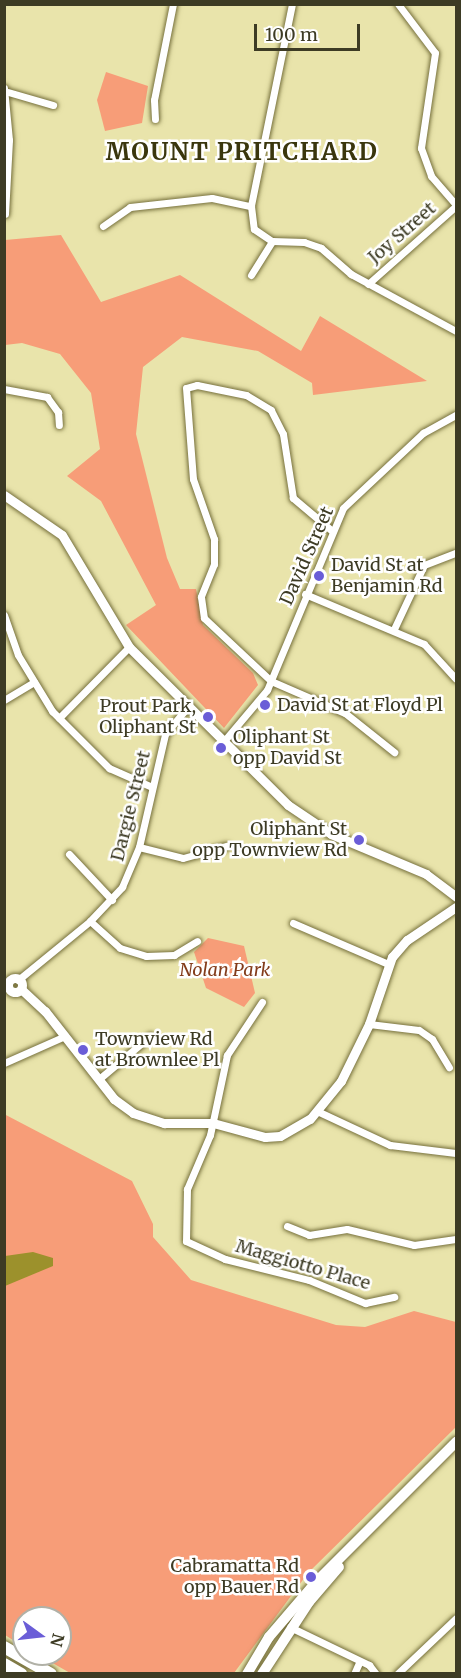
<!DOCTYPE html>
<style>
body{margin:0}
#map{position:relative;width:461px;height:1678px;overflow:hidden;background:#e9e4ab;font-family:Merriweather,serif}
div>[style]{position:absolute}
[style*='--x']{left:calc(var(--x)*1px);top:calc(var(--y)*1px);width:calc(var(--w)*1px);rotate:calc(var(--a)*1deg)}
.green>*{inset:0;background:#f79d78}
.water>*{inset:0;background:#9c912c}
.roads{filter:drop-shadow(0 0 2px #76703c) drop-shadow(0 0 2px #76703c)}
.minor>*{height:7px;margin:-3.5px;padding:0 3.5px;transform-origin:3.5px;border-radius:3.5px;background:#fff}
.tertiary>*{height:9px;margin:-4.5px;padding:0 4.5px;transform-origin:4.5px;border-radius:4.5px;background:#fff}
.tertiary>.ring{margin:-4.5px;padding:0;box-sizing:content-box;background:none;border:9px solid #fff;border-radius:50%}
.primary>*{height:10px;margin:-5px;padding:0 5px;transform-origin:5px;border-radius:5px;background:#fff}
.trunk>*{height:12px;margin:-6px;padding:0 6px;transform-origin:6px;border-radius:6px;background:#fff}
.dots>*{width:16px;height:16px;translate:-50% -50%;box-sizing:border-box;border:3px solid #fff;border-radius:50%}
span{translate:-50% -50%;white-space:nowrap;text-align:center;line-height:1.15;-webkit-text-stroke:5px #fff;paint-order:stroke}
.street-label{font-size:18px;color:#3d3b24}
.poi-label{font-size:18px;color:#3d3b24}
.left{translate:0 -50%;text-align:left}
.right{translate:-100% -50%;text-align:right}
.park-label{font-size:18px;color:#833c1b;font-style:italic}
.district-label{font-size:24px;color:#3a360d;font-weight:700;letter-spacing:1.5px}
.frame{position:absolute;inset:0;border:6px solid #3d3b24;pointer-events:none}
.north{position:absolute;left:12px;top:1606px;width:60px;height:60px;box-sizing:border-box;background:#fff;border:2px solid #b1b1a7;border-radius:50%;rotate:105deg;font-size:16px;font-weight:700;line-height:24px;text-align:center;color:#3d3b24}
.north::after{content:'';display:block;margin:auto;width:21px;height:27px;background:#6a5dd7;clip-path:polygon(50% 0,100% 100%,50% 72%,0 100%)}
.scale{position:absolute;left:254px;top:24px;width:106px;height:27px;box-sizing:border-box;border:3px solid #3d3b24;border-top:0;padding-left:8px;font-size:18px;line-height:21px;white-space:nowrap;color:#3d3b24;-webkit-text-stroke:4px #fff;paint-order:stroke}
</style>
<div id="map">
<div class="green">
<i style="clip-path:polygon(106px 72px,148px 86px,142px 123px,105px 131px,97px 100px)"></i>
<i style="clip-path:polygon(61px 235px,101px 302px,180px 275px,301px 351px,320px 316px,427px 381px,313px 395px,312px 383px,258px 351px,182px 337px,143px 367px,136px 434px,167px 558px,180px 589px,196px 589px,203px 625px,253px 673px,258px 685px,224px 728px,126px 625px,156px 605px,101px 501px,67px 476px,100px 449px,91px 393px,60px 354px,22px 343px,5px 345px,5px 240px)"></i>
<i style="clip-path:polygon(208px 938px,244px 946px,255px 993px,244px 1007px,206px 988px,194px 952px)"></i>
<i style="clip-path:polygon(4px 1114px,132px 1181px,153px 1224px,153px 1237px,191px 1280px,336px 1325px,365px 1327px,414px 1311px,456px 1322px,456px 1427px,308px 1573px,234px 1673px,70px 1673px,37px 1654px,60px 1654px,60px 1618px,24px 1618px,24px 1647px,5px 1635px)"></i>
</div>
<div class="water">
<i style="clip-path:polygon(33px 1252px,53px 1258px,53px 1266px,5px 1286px,5px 1256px)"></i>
</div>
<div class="roads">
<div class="minor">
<i style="--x:292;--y:4;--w:206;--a:101.5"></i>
<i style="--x:251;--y:206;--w:23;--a:83"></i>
<i style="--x:254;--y:229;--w:22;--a:34"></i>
<i style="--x:272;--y:241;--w:32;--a:2"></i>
<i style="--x:304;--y:242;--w:18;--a:19"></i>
<i style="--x:321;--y:248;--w:40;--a:41"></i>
<i style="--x:351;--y:274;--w:119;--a:28.5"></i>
<i style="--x:398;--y:4;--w:61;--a:52.9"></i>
<i style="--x:435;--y:53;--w:96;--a:98.4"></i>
<i style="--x:421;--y:148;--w:30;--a:70"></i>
<i style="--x:431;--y:176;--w:38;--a:49"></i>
<i style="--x:4;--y:88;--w:52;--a:84.5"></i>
<i style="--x:9;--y:140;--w:74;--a:93.1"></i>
<i style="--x:8;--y:92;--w:47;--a:16.1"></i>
<i style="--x:155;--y:119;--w:19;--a:-93"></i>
<i style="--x:154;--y:100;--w:98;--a:-78.8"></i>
<i style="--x:103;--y:226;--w:33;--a:-35"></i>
<i style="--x:130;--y:207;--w:82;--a:-6.3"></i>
<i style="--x:212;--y:198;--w:40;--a:12"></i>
<i style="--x:251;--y:275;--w:40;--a:-58"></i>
<i style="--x:368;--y:284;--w:118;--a:-41.6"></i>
<i style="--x:4;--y:389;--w:44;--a:10.5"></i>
<i style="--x:47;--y:397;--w:19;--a:54"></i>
<i style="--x:58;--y:412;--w:13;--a:86"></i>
<i style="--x:331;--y:530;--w:50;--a:-139.9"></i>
<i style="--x:293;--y:498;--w:65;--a:-98.9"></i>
<i style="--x:283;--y:434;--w:27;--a:-117"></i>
<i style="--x:271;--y:410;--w:29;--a:-149"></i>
<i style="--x:246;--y:395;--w:50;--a:-168.5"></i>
<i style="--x:197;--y:385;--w:11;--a:165"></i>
<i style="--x:186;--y:388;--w:91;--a:85.6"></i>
<i style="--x:193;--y:479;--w:64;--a:70.7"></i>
<i style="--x:214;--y:539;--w:25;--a:90"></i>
<i style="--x:214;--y:564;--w:35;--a:112"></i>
<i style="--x:201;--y:597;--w:21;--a:82"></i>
<i style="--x:204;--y:618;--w:92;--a:43.2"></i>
<i style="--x:271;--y:681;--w:81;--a:23.4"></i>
<i style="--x:345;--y:713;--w:63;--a:38.5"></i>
<i style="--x:305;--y:594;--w:129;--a:22.8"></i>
<i style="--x:424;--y:644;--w:47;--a:47.6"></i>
<i style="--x:4;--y:615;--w:42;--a:70.7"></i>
<i style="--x:18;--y:655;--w:66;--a:58.7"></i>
<i style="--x:52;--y:711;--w:81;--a:45"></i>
<i style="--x:109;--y:768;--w:47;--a:23.8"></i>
<i style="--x:394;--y:629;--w:71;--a:-64.9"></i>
<i style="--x:424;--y:565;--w:34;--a:-21"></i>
<i style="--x:4;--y:700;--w:35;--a:-31"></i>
<i style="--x:59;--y:718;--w:100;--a:-45.4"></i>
<i style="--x:224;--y:741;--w:67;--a:-49.9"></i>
<i style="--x:267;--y:690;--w:197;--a:-67.3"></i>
<i style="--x:343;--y:508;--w:110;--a:-43.2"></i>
<i style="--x:423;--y:433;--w:38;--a:-29"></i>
<i style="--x:139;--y:847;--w:45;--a:14"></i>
<i style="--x:183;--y:858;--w:45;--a:-15.6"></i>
<i style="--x:69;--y:854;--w:63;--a:46.9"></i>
<i style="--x:90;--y:921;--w:40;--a:42"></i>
<i style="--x:120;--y:948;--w:27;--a:17"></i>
<i style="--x:146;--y:956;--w:28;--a:-2"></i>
<i style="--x:174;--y:955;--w:27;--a:-31"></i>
<i style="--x:293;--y:923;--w:103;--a:23.3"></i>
<i style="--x:18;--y:980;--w:93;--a:-39.3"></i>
<i style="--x:90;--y:921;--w:47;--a:-46.7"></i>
<i style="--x:122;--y:887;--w:43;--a:-67"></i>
<i style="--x:139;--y:847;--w:116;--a:-77"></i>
<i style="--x:165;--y:734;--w:35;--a:-50"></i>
<i style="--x:262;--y:1002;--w:64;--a:123.4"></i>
<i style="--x:227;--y:1055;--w:82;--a:102"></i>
<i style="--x:210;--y:1135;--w:59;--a:113.1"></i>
<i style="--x:187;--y:1189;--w:52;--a:91.1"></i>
<i style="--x:186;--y:1241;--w:43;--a:24.8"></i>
<i style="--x:225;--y:1259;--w:87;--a:14"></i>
<i style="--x:309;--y:1280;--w:61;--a:22.3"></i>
<i style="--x:365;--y:1303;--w:30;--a:-12"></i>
<i style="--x:369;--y:1024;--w:50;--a:6.8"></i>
<i style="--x:419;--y:1030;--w:16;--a:35"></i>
<i style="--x:432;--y:1039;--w:33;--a:59"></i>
<i style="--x:4;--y:1063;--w:67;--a:-23.9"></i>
<i style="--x:99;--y:1079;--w:67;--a:-40.1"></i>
<i style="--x:317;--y:1111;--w:81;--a:25"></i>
<i style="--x:390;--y:1145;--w:66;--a:6.9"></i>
<i style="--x:287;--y:1226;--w:24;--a:22"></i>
<i style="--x:309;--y:1235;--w:38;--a:-9"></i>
<i style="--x:347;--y:1229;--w:69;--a:13.4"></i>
<i style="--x:414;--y:1245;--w:42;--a:-8.1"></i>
<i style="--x:290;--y:1627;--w:88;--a:25.7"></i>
<i style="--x:369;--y:1665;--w:11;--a:52"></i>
<i style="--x:354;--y:1674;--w:12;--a:-66"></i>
<i style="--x:397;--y:1674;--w:81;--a:-43.5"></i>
</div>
<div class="tertiary">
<i style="--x:4;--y:495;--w:70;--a:34.6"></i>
<i style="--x:62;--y:535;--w:131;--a:59.1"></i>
<i style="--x:129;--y:647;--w:224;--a:44.8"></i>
<i style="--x:288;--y:805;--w:52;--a:34"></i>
<i style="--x:331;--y:834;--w:103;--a:22.8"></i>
<i style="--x:426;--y:874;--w:38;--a:37"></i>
<i class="ring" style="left:8px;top:978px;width:5px;height:5px"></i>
<i style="--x:21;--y:989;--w:33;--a:43"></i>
<i style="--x:45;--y:1011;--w:112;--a:51.9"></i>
<i style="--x:114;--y:1099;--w:24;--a:36"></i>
<i style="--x:133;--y:1113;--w:33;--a:18"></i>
<i style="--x:164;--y:1123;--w:49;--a:0"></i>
<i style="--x:213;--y:1123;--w:54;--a:15.1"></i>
<i style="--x:265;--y:1137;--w:15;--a:-4"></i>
<i style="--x:280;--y:1136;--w:34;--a:-30"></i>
<i style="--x:310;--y:1119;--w:49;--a:-50.8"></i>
<i style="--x:341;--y:1081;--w:64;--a:-63.8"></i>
<i style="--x:369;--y:1024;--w:71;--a:-71.1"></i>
<i style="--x:392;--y:957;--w:23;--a:-49"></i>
<i style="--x:407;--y:940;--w:59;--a:-34"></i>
</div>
<div class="primary">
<i style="--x:247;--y:1674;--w:43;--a:-59.3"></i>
<i style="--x:269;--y:1637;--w:74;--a:-49.4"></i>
<i style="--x:317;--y:1581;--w:197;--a:-45"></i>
<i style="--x:262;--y:1674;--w:86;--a:-56.9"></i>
<i style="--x:309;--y:1602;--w:46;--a:-49.4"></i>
</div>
<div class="trunk">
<i style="--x:4;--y:1647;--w:54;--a:29.9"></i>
<i style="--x:4;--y:1664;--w:20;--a:30"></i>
</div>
</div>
<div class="dots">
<i style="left:319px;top:576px;background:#6a5dd7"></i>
<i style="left:265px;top:705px;background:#6a5dd7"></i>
<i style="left:208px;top:717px;background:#6a5dd7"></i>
<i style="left:221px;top:748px;background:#6a5dd7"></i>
<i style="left:359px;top:840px;background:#6a5dd7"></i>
<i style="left:83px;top:1050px;background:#6a5dd7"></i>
<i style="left:311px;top:1577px;background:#6a5dd7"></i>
</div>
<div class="street-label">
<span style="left:402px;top:233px;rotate:-41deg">Joy Street</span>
<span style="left:307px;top:556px;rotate:-66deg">David Street</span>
<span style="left:131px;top:806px;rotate:-76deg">Dargie Street</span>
<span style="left:303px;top:1265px;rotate:16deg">Maggiotto Place</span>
</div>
<div class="poi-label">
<span class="left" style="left:331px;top:576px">David St at<br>Benjamin Rd</span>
<span class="left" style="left:277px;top:705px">David St at Floyd Pl</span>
<span class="right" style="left:196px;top:717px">Prout Park,<br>Oliphant St</span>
<span class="left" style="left:233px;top:748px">Oliphant St<br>opp David St</span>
<span class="right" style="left:347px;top:840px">Oliphant St<br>opp Townview Rd</span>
<span class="left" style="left:95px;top:1050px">Townview Rd<br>at Brownlee Pl</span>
<span class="right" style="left:299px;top:1577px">Cabramatta Rd<br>opp Bauer Rd</span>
</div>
<div class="park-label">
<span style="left:225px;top:970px">Nolan Park</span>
</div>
<div class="district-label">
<span style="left:242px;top:152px">MOUNT PRITCHARD</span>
</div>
<div class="frame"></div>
<div class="north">N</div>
<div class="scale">100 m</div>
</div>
